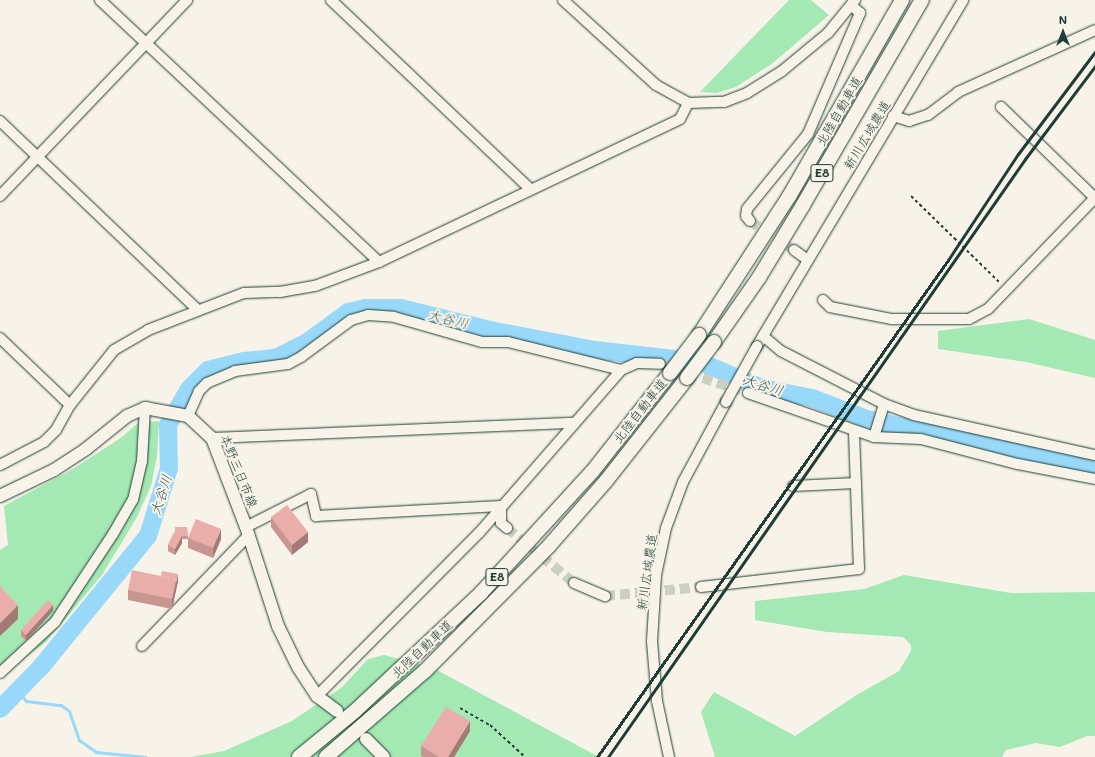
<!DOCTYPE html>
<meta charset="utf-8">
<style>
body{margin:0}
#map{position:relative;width:1095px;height:757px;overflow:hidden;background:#f7f3e8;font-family:Mali,"Klee One",sans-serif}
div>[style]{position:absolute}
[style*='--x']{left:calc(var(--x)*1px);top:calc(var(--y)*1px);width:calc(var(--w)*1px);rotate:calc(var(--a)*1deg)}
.green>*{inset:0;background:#a4e8b3}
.stream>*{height:3px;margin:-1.5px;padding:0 1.5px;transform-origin:1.5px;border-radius:1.5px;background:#98d9fa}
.river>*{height:18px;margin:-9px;padding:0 9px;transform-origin:9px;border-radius:9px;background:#98d9fa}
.minor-tunnel>*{height:10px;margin-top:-5px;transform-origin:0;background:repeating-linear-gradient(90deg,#cccfc4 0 10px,transparent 0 15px)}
.path>*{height:2px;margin-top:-1px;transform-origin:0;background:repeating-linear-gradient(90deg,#1f3d34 0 3px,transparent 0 6px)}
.roads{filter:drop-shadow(0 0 1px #1f3d34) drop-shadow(0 0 1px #1f3d34)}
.minor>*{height:10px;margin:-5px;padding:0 5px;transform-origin:5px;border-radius:5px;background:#f7f3e8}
.major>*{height:12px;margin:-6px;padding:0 6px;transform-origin:6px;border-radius:6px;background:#f7f3e8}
.highway>*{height:14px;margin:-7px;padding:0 7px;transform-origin:7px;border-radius:7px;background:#f7f3e8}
.rail>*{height:3px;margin:-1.5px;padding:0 1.5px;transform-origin:1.5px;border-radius:1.5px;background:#1f3d34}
.bridges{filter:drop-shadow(0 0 1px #1f3d34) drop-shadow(0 0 1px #1f3d34)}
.minor-bridge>*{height:10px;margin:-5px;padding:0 5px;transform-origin:5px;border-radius:5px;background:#f7f3e8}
.highway-bridge>*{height:14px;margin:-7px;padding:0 7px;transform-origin:7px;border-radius:7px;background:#f7f3e8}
.wall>*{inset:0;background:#c89691}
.shaded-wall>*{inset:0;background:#a37a76}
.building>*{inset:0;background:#e9aea9}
span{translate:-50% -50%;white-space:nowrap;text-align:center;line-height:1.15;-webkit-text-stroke:4px #f7f3e8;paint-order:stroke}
.shield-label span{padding:1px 3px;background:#f7f3e8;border:1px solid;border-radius:3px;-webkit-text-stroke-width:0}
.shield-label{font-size:12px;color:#1f3d34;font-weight:700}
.street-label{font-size:13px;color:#1f3d34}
.water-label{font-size:14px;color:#375c5c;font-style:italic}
.north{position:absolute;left:1043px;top:12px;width:40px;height:40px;-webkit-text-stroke:3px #f7f3e8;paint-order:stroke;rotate:0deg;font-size:11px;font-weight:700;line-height:16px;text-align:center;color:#1f3d34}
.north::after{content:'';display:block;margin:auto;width:14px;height:18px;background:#1f3d34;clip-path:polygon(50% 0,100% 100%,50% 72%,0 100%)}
</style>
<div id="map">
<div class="green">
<i style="clip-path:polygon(789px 0,811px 0,829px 15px,773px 63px,736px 87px,717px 93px,700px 92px)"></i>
<i style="clip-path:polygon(1029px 319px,1095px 340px,1095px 378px,1026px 362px,938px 349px,938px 331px)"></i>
<i style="clip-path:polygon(159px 421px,157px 456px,151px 486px,137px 517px,102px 575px,46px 642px,0 677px,0 550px,8px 545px,4px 506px,73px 469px,122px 437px,138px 423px)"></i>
<i style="clip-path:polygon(904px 575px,1011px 593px,1095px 592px,1095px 736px,1087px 736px,1060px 747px,1036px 743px,1006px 750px,1002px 757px,715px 757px,701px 712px,714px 692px,795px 736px,855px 696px,899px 671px,911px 651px,911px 645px,903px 637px,827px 632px,755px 620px,755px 601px,864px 589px)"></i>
<i style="clip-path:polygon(384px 655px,433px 668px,599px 757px,191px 757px,224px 751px,292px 721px,341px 688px,368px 659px)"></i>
</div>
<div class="stream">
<i style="--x:18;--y:691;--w:13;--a:51"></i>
<i style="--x:26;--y:701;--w:35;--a:7"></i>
<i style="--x:61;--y:705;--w:10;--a:37"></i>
<i style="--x:69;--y:711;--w:31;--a:71"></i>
<i style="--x:79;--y:740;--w:21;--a:35"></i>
<i style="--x:96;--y:752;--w:50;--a:5.7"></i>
</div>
<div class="river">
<i style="--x:0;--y:709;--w:59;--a:-45.7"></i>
<i style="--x:41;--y:667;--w:169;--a:-50.8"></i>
<i style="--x:148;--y:536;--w:71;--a:-72.8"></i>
<i style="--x:169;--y:468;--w:43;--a:-91.3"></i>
<i style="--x:168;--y:425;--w:42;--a:-59.7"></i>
<i style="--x:189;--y:389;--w:27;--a:-45"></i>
<i style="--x:208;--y:370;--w:38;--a:-14"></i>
<i style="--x:245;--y:361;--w:31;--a:-6"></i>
<i style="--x:276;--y:358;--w:34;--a:-27"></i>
<i style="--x:306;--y:343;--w:52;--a:-36.4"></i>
<i style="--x:348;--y:312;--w:18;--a:-13"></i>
<i style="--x:366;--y:308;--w:35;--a:0"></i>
<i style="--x:401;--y:308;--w:92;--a:13.9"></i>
<i style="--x:490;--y:330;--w:107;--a:10.8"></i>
<i style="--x:595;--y:350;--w:106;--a:6.5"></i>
<i style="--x:700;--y:362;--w:67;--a:22.8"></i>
<i style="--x:762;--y:388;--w:51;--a:11.3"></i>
<i style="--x:812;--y:398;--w:59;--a:20.9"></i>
<i style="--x:867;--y:419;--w:233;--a:12.4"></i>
</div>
<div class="minor-tunnel">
<i style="--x:750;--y:221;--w:53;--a:33.4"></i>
<i style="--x:660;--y:364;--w:93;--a:18.2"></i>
<i style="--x:507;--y:528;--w:87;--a:39.4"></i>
<i style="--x:605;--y:596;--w:96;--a:-5.4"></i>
</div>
<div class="path">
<i style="--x:911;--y:196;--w:124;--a:44.3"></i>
<i style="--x:460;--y:708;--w:34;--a:30"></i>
<i style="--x:490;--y:725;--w:47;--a:42.4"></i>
</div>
<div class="roads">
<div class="minor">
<i style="--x:100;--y:0;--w:383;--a:43.2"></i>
<i style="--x:331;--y:0;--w:273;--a:43.5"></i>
<i style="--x:563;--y:0;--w:126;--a:42.4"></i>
<i style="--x:656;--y:85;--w:37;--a:29"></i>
<i style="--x:688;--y:103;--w:36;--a:-2"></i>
<i style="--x:724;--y:102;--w:25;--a:-21"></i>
<i style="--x:747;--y:93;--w:41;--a:-32.2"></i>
<i style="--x:782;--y:71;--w:60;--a:-39.6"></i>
<i style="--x:828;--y:33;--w:43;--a:-50.7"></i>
<i style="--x:893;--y:116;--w:17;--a:17"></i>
<i style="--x:909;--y:121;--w:20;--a:-18"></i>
<i style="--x:928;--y:115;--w:38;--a:-37"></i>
<i style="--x:958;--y:92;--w:150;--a:-24.3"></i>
<i style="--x:0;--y:121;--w:272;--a:43.7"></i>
<i style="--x:0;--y:196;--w:271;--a:-46.3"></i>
<i style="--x:750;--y:221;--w:6;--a:-129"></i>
<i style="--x:746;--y:216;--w:7;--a:-82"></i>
<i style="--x:747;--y:209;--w:97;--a:-50.9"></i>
<i style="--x:808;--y:134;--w:132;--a:-66.7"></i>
<i style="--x:860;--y:13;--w:12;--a:-138"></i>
<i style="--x:794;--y:250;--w:17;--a:36"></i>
<i style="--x:823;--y:300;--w:10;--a:45"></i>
<i style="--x:830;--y:307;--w:62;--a:11.1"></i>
<i style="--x:891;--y:319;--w:78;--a:0"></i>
<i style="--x:969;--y:319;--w:21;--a:-28"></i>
<i style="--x:988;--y:309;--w:154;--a:-46.1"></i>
<i style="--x:1095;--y:198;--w:131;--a:-135.9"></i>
<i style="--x:763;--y:336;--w:23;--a:40"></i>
<i style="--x:781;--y:351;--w:116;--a:27.2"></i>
<i style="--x:884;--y:404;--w:32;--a:20"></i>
<i style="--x:914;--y:415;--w:185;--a:12.5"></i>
<i style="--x:0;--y:338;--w:97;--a:43.7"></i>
<i style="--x:70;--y:405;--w:70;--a:-51.3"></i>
<i style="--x:114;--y:350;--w:39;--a:-30"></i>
<i style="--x:148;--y:330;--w:103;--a:-21.1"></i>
<i style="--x:244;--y:293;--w:36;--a:-2"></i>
<i style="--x:280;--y:292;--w:36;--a:-10"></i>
<i style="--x:315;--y:286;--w:68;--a:-20.6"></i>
<i style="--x:379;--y:262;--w:333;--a:-25.4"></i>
<i style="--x:680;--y:119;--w:18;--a:-63"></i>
<i style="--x:757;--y:346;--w:403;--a:-59.2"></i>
<i style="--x:748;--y:393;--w:133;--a:19.2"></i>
<i style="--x:874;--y:437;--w:47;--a:2.4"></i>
<i style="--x:921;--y:439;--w:100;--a:14.5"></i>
<i style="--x:1018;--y:464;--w:78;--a:11"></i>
<i style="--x:188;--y:416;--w:27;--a:-66"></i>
<i style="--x:199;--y:391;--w:11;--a:-45"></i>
<i style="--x:207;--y:383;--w:30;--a:-23"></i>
<i style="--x:235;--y:371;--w:53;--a:-7.5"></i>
<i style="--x:288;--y:364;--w:15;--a:-28"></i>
<i style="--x:301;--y:357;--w:62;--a:-36.5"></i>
<i style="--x:351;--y:320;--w:18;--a:-16"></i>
<i style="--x:368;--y:315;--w:26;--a:4"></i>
<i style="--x:394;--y:317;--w:91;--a:15.9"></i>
<i style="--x:482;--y:342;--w:26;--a:0"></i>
<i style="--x:508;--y:342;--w:116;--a:13.9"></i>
<i style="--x:874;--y:437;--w:34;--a:-73"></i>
<i style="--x:212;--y:438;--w:363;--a:-2.4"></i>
<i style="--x:0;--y:465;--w:50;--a:-27.6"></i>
<i style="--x:44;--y:442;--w:17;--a:-45"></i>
<i style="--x:56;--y:430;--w:29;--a:-61"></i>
<i style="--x:793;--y:486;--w:63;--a:-2.7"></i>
<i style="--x:501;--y:506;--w:17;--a:90"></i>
<i style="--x:501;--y:523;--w:8;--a:40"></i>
<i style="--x:246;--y:527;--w:73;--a:-26.9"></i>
<i style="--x:311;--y:494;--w:23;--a:77"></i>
<i style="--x:316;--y:516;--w:185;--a:-3.1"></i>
<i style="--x:574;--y:583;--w:34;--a:23"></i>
<i style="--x:701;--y:587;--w:159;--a:-6.5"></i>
<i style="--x:859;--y:569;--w:138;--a:-92.1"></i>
<i style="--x:142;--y:646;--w:154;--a:-46.1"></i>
<i style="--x:0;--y:673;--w:75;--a:-42.8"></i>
<i style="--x:55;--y:622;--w:105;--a:-56.6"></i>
<i style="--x:113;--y:534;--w:39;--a:-60"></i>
<i style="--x:133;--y:500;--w:40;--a:-77"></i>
<i style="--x:142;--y:461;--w:53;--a:-86.8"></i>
<i style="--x:317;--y:696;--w:230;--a:-45.2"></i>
<i style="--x:479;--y:533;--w:216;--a:-48.9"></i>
<i style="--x:621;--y:370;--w:17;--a:-24"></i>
<i style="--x:637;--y:363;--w:23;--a:2"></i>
<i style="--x:669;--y:757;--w:57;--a:-102.1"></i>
<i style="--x:657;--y:701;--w:60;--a:-94.8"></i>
<i style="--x:652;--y:641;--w:66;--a:-86.5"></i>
<i style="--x:656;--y:575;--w:48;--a:-78"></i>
<i style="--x:666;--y:528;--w:49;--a:-69.7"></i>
<i style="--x:683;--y:482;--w:91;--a:-61.7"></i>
</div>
<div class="major">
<i style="--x:0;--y:496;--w:60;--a:-25.7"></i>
<i style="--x:54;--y:470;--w:38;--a:-33"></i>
<i style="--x:86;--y:449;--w:53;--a:-38.8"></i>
<i style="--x:127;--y:416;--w:20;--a:-24"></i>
<i style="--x:145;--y:408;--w:44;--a:10.5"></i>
<i style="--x:188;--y:416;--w:33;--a:43"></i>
<i style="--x:212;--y:438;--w:95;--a:69.1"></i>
<i style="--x:246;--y:527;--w:104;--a:72.1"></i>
<i style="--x:278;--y:626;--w:46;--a:64"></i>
<i style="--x:298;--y:667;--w:35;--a:57"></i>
<i style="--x:317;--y:696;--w:25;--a:37"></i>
<i style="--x:366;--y:739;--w:25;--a:45"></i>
</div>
<div class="highway">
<i style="--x:699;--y:335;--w:167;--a:-57"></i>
<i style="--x:790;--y:195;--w:225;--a:-60.1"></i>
<i style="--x:714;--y:342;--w:80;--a:-55.1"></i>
<i style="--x:760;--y:276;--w:83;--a:-58.8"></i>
<i style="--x:803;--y:205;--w:237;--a:-59.9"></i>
<i style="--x:299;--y:757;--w:72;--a:-39.4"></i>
<i style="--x:355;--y:711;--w:173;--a:-43.1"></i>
<i style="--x:481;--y:593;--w:164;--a:-47.5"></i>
<i style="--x:592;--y:472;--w:126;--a:-51.8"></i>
<i style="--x:326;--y:757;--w:131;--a:-41"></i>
<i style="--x:425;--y:671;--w:176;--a:-45.2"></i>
<i style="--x:549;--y:546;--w:86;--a:-48.8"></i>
<i style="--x:606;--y:481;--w:131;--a:-51.8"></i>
</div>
</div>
<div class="rail">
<i style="--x:597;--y:757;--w:608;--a:-54.77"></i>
<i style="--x:948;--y:260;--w:127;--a:-56.6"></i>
<i style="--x:1018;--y:154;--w:128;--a:-53"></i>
<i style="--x:608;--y:757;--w:729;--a:-55.11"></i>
<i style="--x:1025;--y:159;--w:116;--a:-53"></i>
</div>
<div class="bridges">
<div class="minor-bridge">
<i style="--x:726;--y:402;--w:64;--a:-61"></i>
</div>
<div class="highway-bridge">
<i style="--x:670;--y:373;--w:48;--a:-52.7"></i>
<i style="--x:687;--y:378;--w:45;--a:-53.1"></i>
</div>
</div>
<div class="wall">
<i style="clip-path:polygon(271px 517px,308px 542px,292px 555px,271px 527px)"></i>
<i style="clip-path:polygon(187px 527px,188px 539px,182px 539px,182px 543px,175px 555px,168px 551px,168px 545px,175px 533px)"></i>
<i style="clip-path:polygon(188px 538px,221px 539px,213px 558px,188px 548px)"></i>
<i style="clip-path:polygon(178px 581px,172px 609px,128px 600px,128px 590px)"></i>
<i style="clip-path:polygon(53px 611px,26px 641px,21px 636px,21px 630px)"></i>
<i style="clip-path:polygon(470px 731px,454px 757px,423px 757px,421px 756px,421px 746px)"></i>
</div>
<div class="shaded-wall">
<i style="clip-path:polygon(221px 529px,221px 539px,213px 558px,213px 548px)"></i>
<i style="clip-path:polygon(308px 532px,308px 542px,292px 555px,292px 545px)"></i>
<i style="clip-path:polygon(182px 536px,182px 543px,175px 555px,175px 549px)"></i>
<i style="clip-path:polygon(178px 574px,178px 581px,172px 609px,172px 599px)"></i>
<i style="clip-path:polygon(18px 605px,18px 619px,0 636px,0 623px)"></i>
<i style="clip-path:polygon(53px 605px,53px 611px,26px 641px,26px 635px)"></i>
<i style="clip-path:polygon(470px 721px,470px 731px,454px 757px,448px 757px)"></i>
</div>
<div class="building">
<i style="clip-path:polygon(287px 505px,308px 532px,292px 545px,271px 517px)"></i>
<i style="clip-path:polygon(196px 519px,221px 529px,213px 548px,188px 538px)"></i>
<i style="clip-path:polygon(175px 527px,187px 527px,188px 536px,181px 536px,175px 533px)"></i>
<i style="clip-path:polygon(174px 532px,182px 536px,175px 549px,168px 545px)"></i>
<i style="clip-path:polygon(132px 570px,176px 579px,172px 599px,128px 590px)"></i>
<i style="clip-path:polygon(162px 571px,178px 574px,176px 582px,176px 579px,161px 576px)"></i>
<i style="clip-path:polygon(0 586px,18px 605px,0 623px)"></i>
<i style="clip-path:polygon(48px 600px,53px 605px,26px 635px,21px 630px)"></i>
<i style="clip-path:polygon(446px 707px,470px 721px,448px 757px,439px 757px,421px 746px)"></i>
</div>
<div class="shield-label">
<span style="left:822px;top:173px">E8</span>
<span style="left:497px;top:577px">E8</span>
</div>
<div class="street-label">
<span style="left:839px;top:111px;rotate:-60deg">北陸自動車道</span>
<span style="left:867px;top:135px;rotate:-59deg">新川広域農道</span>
<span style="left:640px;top:411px;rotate:-52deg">北陸自動車道</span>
<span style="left:239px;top:471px;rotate:68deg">本野三日市線</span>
<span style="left:647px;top:572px;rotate:-82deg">新川広域農道</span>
<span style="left:422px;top:649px;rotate:-43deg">北陸自動車道</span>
</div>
<div class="water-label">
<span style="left:448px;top:319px;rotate:14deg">大谷川</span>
<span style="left:763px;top:385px;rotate:17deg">大谷川</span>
<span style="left:161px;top:495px;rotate:-72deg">大谷川</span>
</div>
<div class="north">N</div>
</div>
